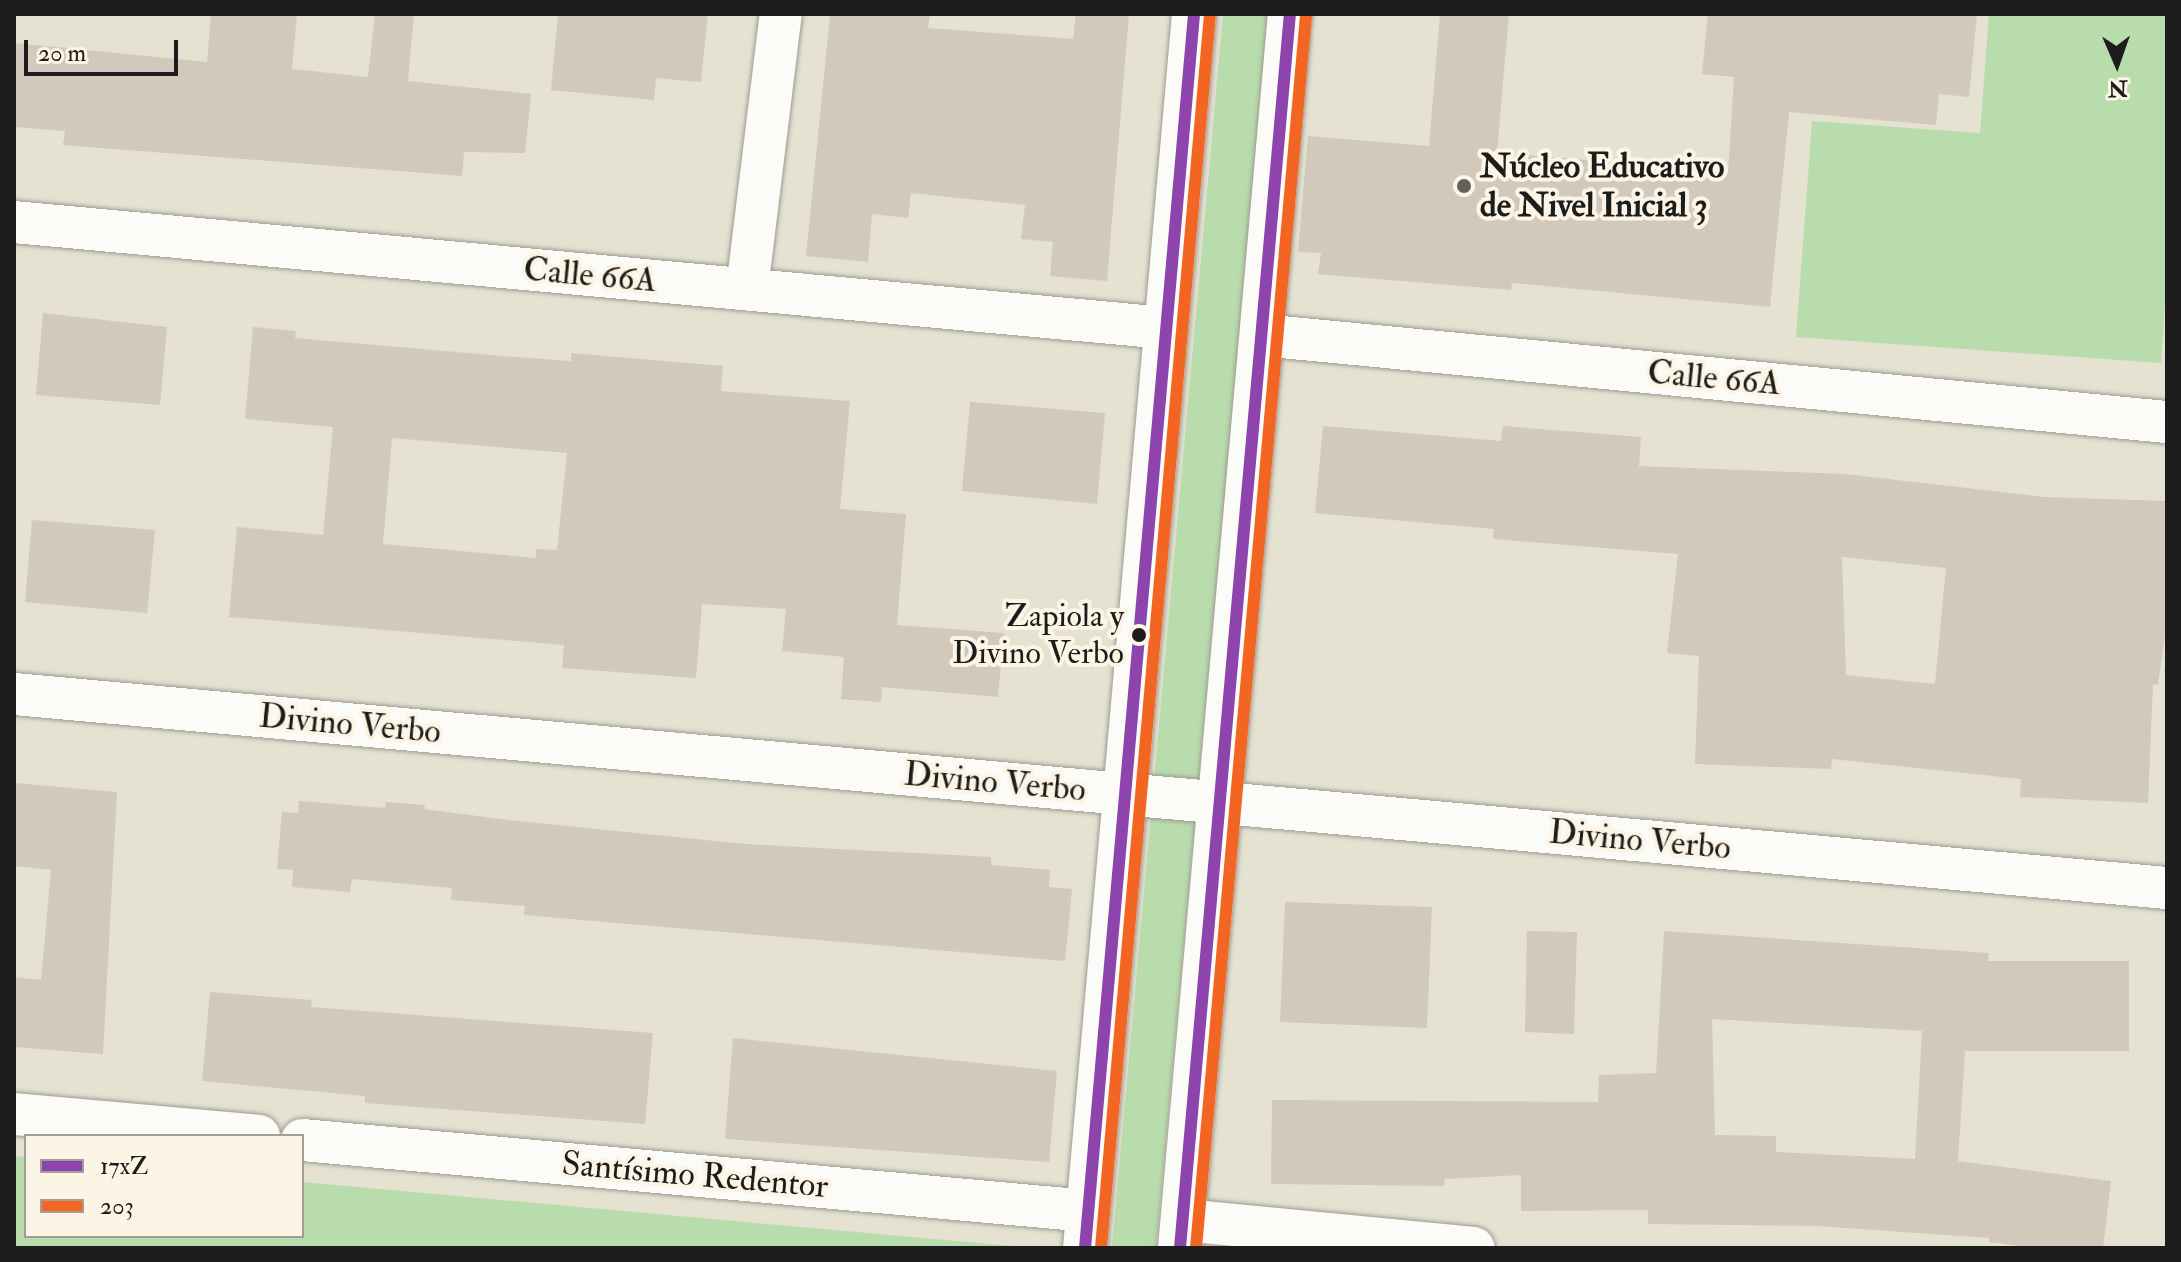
<!DOCTYPE html>
<meta charset="utf-8">
<style>
body{margin:0}
#map{position:relative;width:2181px;height:1262px;overflow:hidden;background:#e6e2d2;font-family:"IM FELL Double Pica",serif}
div>[style]{position:absolute}
[style*='--x']{left:calc(var(--x)*1px);top:calc(var(--y)*1px);width:calc(var(--w)*1px);rotate:calc(var(--a)*1deg)}
.green>*{inset:0;background:#b9dcad}
.building>*{inset:0;background:#d2c8bb}
.roads{filter:drop-shadow(0 0 2px #9d9b92) drop-shadow(0 0 2px #9d9b92)}
.street>*{height:42px;margin:-21px;padding:0 21px;transform-origin:21px;border-radius:21px;background:#fbfbf8}
.secondary>*{height:44px;margin:-22px;padding:0 22px;transform-origin:22px;border-radius:22px;background:#fbfbf8}
.bus-1>*{height:12px;margin:-6px;padding:0 6px;transform-origin:6px;border-radius:6px;background:#8e44ad}
.bus-2>*{height:12px;margin:-6px;padding:0 6px;transform-origin:6px;border-radius:6px;background:#f26522}
.dots>*{width:22px;height:22px;translate:-50% -50%;box-sizing:border-box;border:4px solid #fcf5e5;border-radius:50%}
span{translate:-50% -50%;white-space:nowrap;text-align:center;line-height:1.15;-webkit-text-stroke:8px #fcf5e5;paint-order:stroke}
.bus-label{font-size:32px;color:#1c1c1c}
.right{translate:-100% -50%;text-align:right}
.poi-label{font-size:34px;color:#1c1c1c;font-weight:700}
.left{translate:0 -50%;text-align:left}
.street-label{font-size:34px;color:#1c1c1c}
.frame{position:absolute;inset:0;border:16px solid #1c1c1c;pointer-events:none}
.legend{position:absolute;left:24px;top:1134px;width:280px;height:104px;box-sizing:border-box;background:#fcf5e5;border:2px solid #a29e95;margin:0;padding:10px 14px;list-style:none;font-size:24px;color:#1c1c1c}
.legend li{display:flex;align-items:center;gap:16px;height:40px}
.legend b{width:40px;border:2px solid #a29e95}
.north{position:absolute;left:2077px;top:24px;width:80px;height:80px;-webkit-text-stroke:6px #fcf5e5;paint-order:stroke;rotate:178deg;font-size:22px;font-weight:700;line-height:32px;text-align:center;color:#1c1c1c}
.north::after{content:'';display:block;margin:auto;width:28px;height:36px;background:#1c1c1c;clip-path:polygon(50% 0,100% 100%,50% 72%,0 100%)}
.scale{position:absolute;left:24px;top:40px;width:154px;height:36px;box-sizing:border-box;border:4px solid #1c1c1c;border-top:0;padding-left:10px;font-size:24px;line-height:28px;white-space:nowrap;color:#1c1c1c;-webkit-text-stroke:6px #fcf5e5;paint-order:stroke}
</style>
<div id="map">
<div class="green">
<i style="clip-path:polygon(1223px 14px,1269px 14px,1156px 1248px,1112px 1248px)"></i>
<i style="clip-path:polygon(1989px 14px,2167px 14px,2167px 274px,2161px 363px,1796px 337px,1812px 121px,1980px 133px)"></i>
<i style="clip-path:polygon(14px 1156px,26px 1157px,26px 1236px,302px 1236px,302px 1182px,1034px 1248px,14px 1248px)"></i>
</div>
<div class="building">
<i style="clip-path:polygon(211px 14px,297px 14px,292px 69px,368px 77px,375px 14px,414px 14px,408px 81px,531px 94px,525px 153px,464px 152px,462px 176px,63px 145px,65px 131px,14px 127px,14px 43px,207px 62px)"></i>
<i style="clip-path:polygon(558px 14px,708px 14px,701px 82px,656px 78px,654px 100px,551px 90px)"></i>
<i style="clip-path:polygon(830px 14px,930px 14px,928px 28px,1073px 39px,1076px 14px,1129px 14px,1107px 281px,1050px 276px,1053px 242px,1021px 239px,1025px 205px,911px 193px,908px 218px,872px 214px,868px 262px,806px 256px)"></i>
<i style="clip-path:polygon(1440px 14px,1509px 14px,1497px 152px,1728px 173px,1734px 77px,1702px 74px,1708px 14px,1977px 14px,1969px 97px,1939px 94px,1936px 125px,1789px 112px,1770px 307px,1512px 283px,1511px 290px,1318px 274px,1321px 253px,1298px 252px,1308px 136px,1429px 146px)"></i>
<i style="clip-path:polygon(43px 313px,167px 327px,160px 405px,36px 395px)"></i>
<i style="clip-path:polygon(evenodd,253px 327px,296px 331px,295px 338px,502px 356px,571px 361px,571px 353px,723px 366px,721px 391px,850px 401px,840px 509px,906px 514px,897px 625px,1004px 633px,998px 697px,882px 687px,881px 702px,841px 699px,844px 657px,782px 651px,786px 609px,702px 604px,696px 678px,562px 668px,564px 645px,229px 617px,237px 527px,323px 535px,333px 427px,245px 419px,253px 327px,392px 438px,567px 453px,557px 550px,536px 549px,536px 558px,383px 544px,392px 438px)"></i>
<i style="clip-path:polygon(970px 402px,1105px 413px,1097px 504px,962px 491px)"></i>
<i style="clip-path:polygon(evenodd,1323px 426px,1501px 441px,1503px 426px,1641px 437px,1639px 466px,1845px 474px,2044px 497px,2167px 501px,2167px 620px,2158px 685px,2153px 684px,2148px 803px,2020px 797px,2021px 779px,1832px 759px,1831px 769px,1695px 764px,1699px 656px,1667px 653px,1678px 554px,1493px 539px,1494px 529px,1315px 513px,1323px 426px,1842px 557px,1946px 568px,1935px 684px,1846px 675px,1842px 557px)"></i>
<i style="clip-path:polygon(32px 520px,155px 530px,147px 613px,25px 602px)"></i>
<i style="clip-path:polygon(14px 783px,117px 792px,103px 1054px,14px 1047px,14px 977px,41px 980px,51px 870px,14px 866px)"></i>
<i style="clip-path:polygon(299px 801px,385px 808px,386px 802px,425px 805px,424px 809px,508px 820px,745px 844px,991px 857px,991px 865px,1050px 870px,1049px 887px,1072px 889px,1065px 961px,524px 915px,525px 906px,451px 900px,452px 888px,352px 879px,350px 892px,292px 887px,293px 870px,277px 869px,282px 812px,298px 813px)"></i>
<i style="clip-path:polygon(1285px 902px,1432px 907px,1427px 1028px,1280px 1022px)"></i>
<i style="clip-path:polygon(1527px 931px,1577px 932px,1574px 1034px,1525px 1032px)"></i>
<i style="clip-path:polygon(evenodd,1664px 931px,1989px 953px,1988px 961px,2129px 961px,2129px 1051px,1965px 1051px,1958px 1161px,2111px 1181px,2103px 1248px,2037px 1248px,1989px 1242px,1989px 1238px,1817px 1226px,1648px 1224px,1648px 1210px,1521px 1211px,1521px 1175px,1445px 1179px,1444px 1186px,1271px 1184px,1272px 1100px,1598px 1102px,1599px 1075px,1656px 1073px,1664px 931px,1712px 1019px,1922px 1031px,1915px 1159px,1776px 1152px,1776px 1136px,1715px 1135px,1712px 1019px)"></i>
<i style="clip-path:polygon(210px 992px,312px 1000px,311px 1007px,653px 1033px,645px 1124px,365px 1103px,365px 1096px,202px 1081px)"></i>
<i style="clip-path:polygon(733px 1038px,1057px 1071px,1049px 1162px,725px 1139px)"></i>
</div>
<div class="roads">
<div class="street">
<i style="--x:14;--y:222;--w:1157;--a:5.26"></i>
<i style="--x:747;--y:289;--w:277;--a:-83"></i>
<i style="--x:1261;--y:335;--w:910;--a:5.49"></i>
<i style="--x:14;--y:694;--w:2162;--a:5.15"></i>
<i style="--x:14;--y:1114;--w:246;--a:5.1"></i>
<i style="--x:302;--y:1140;--w:789;--a:5.16"></i>
<i style="--x:1183;--y:1220;--w:292;--a:5.5"></i>
</div>
<div class="secondary">
<i style="--x:1085;--y:1248;--w:1239;--a:-84.95"></i>
<i style="--x:1180;--y:1248;--w:1239;--a:-84.91"></i>
</div>
</div>
<div class="bus-1">
<i style="--x:1085;--y:1248;--w:1239;--a:-84.95"></i>
<i style="--x:1180;--y:1248;--w:1239;--a:-84.91"></i>
</div>
<div class="bus-2">
<i style="--x:1101;--y:1248;--w:1238;--a:-84.95"></i>
<i style="--x:1196;--y:1248;--w:1238;--a:-84.9"></i>
</div>
<div class="dots">
<i style="left:1464px;top:186px;background:#63615c"></i>
<i style="left:1139px;top:635px;background:#1c1c1c"></i>
</div>
<div class="bus-label">
<span class="right" style="left:1124px;top:635px">Zapiola y<br>Divino Verbo</span>
</div>
<div class="poi-label">
<span class="left" style="left:1480px;top:186px">Núcleo Educativo<br>de Nivel Inicial 3</span>
</div>
<div class="street-label">
<span style="left:590px;top:275px;rotate:5deg">Calle 66A</span>
<span style="left:1714px;top:378px;rotate:5deg">Calle 66A</span>
<span style="left:350px;top:724px;rotate:5deg">Divino Verbo</span>
<span style="left:995px;top:782px;rotate:5deg">Divino Verbo</span>
<span style="left:1640px;top:840px;rotate:5deg">Divino Verbo</span>
<span style="left:695px;top:1175px;rotate:5deg">Santísimo Redentor</span>
</div>
<div class="frame"></div>
<ul class="legend">
<li><b style="height:10px;background:#8e44ad"></b>17xZ</li>
<li><b style="height:10px;background:#f26522"></b>203</li>
</ul>
<div class="north">N</div>
<div class="scale">20 m</div>
</div>
